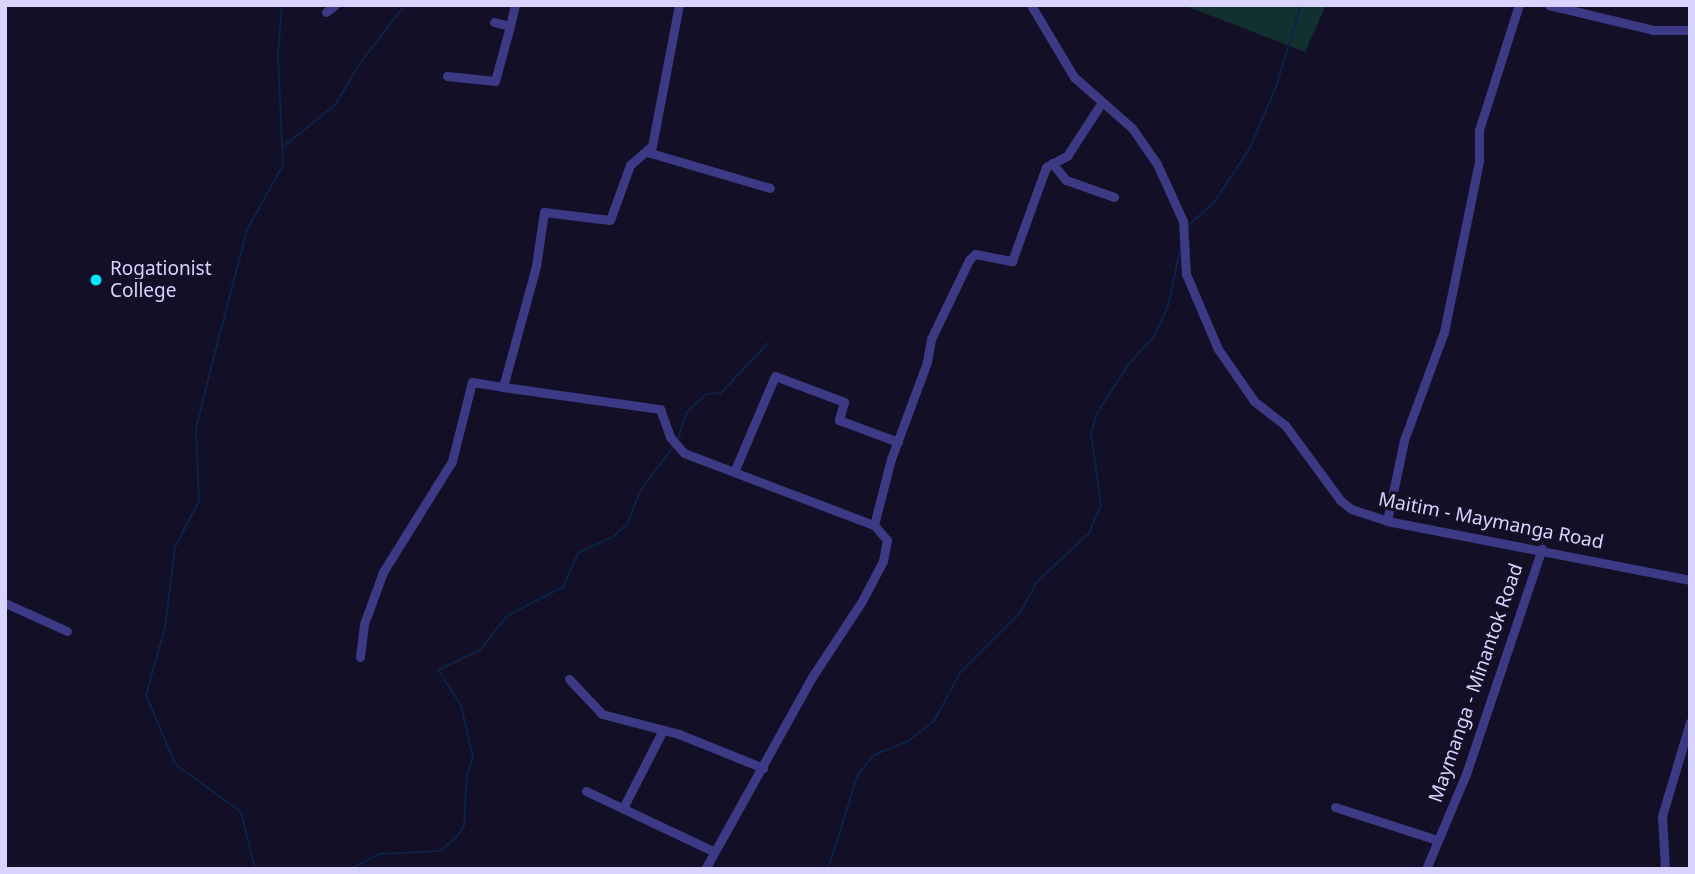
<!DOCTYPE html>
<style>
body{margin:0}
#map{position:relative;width:1695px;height:874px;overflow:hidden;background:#130f26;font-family:"Noto Sans",sans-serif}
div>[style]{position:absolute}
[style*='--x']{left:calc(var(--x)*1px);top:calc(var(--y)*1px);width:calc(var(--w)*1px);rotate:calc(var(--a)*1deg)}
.green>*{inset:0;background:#12302f}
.stream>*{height:2px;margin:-1px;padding:0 1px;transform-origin:1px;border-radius:1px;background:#0c2248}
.minor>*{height:9px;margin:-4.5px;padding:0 4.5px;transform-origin:4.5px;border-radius:4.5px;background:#3d3a85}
.dots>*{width:19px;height:19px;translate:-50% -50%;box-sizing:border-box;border:4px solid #130f26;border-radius:50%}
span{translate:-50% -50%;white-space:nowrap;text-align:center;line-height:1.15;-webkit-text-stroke:6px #130f26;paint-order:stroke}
.poi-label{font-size:19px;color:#d9d4ff}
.left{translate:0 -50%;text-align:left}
.street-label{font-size:19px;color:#d9d4ff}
.frame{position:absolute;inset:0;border:7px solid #d9d4ff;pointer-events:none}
</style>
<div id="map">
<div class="green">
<i style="clip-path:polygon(1183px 5px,1326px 5px,1305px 52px)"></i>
</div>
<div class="stream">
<i style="--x:284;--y:146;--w:65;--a:-38.8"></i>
<i style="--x:335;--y:105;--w:49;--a:-59.2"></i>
<i style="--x:360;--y:63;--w:73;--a:-52.2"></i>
<i style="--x:1187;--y:227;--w:37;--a:-43"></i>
<i style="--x:1214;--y:202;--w:65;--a:-56.3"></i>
<i style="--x:1250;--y:148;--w:66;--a:-66.9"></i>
<i style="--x:1276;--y:87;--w:86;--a:-73"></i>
<i style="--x:678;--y:439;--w:28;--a:-72"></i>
<i style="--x:687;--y:412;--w:26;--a:-43"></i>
<i style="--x:706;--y:394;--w:15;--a:-4"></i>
<i style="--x:721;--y:393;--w:69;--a:-46.8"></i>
<i style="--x:255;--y:869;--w:59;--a:-103.8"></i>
<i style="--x:241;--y:812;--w:82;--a:-144"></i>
<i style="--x:175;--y:764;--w:75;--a:-112.8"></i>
<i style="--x:146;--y:695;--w:71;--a:-74.4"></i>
<i style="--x:165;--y:627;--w:81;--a:-82.9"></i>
<i style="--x:175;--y:547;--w:52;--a:-62.4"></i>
<i style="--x:199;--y:501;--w:72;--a:-92.4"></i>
<i style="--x:196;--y:429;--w:63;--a:-76.2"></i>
<i style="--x:211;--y:368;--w:143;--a:-75.4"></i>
<i style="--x:247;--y:230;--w:74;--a:-61"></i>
<i style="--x:283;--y:165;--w:112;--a:-92.6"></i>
<i style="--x:278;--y:53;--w:48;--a:-85.2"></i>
<i style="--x:350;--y:869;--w:33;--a:-27"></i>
<i style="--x:379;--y:854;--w:61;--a:-2.8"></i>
<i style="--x:440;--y:851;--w:23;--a:-41"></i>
<i style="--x:457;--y:836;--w:12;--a:-55"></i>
<i style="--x:464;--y:826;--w:53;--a:-86.8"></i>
<i style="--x:467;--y:773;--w:16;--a:-68"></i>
<i style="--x:473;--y:758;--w:54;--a:-102.8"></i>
<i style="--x:461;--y:705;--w:42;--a:-123.3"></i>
<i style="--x:438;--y:670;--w:47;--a:-25.5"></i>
<i style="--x:480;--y:650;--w:43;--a:-51.5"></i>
<i style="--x:507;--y:616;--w:63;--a:-27.4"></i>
<i style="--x:563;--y:587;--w:37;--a:-66"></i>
<i style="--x:578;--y:553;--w:38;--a:-25"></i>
<i style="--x:613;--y:537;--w:19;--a:-43"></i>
<i style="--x:627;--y:524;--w:35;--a:-68"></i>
<i style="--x:640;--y:491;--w:55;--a:-53.1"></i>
<i style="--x:828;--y:869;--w:100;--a:-72.5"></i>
<i style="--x:858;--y:774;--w:25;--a:-50"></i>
<i style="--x:874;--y:755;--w:35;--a:-22"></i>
<i style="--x:907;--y:742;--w:34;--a:-38"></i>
<i style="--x:934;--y:721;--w:55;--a:-61.6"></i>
<i style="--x:960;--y:673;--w:85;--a:-45"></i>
<i style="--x:1020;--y:613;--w:37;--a:-61"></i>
<i style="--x:1038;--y:581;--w:70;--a:-43.3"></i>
<i style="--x:1089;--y:533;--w:30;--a:-67"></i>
<i style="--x:1101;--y:505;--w:72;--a:-98"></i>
<i style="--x:1091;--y:434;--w:20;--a:-75"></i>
<i style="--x:1096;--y:415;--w:59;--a:-57.4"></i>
<i style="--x:1128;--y:365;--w:39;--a:-48"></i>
<i style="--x:1154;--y:336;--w:33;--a:-65"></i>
<i style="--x:1168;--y:306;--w:58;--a:-78.1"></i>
</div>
<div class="minor">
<i style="--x:1031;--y:5;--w:84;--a:59.2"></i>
<i style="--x:1074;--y:77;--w:77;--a:41.3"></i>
<i style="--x:1132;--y:128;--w:44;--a:55.2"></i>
<i style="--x:1157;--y:164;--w:63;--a:65.5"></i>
<i style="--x:1183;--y:221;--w:53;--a:86.8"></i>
<i style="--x:1186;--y:274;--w:82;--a:66.9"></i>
<i style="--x:1218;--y:349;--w:63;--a:55.3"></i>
<i style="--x:1254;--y:401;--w:39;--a:38"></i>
<i style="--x:1285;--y:425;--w:93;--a:53.7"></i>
<i style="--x:1340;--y:500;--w:14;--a:39"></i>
<i style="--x:1351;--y:509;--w:38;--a:18"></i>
<i style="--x:1387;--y:521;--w:309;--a:11"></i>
<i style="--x:1549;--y:5;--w:107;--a:13.5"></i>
<i style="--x:1653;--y:30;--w:37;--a:0"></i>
<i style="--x:326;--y:12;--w:11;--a:-38"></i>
<i style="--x:494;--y:22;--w:16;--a:14"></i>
<i style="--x:510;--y:26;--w:22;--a:-77"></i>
<i style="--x:447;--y:76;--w:48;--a:5.9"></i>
<i style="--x:495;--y:81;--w:57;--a:-74.7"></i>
<i style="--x:647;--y:152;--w:128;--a:16.3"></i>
<i style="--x:1052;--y:163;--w:22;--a:51"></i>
<i style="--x:1066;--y:180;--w:51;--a:19.5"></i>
<i style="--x:503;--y:387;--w:159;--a:8"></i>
<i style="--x:660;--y:409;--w:30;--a:70"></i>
<i style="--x:670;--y:437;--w:21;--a:49"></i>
<i style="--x:684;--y:453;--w:203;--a:20.8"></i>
<i style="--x:874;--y:525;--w:20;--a:49"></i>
<i style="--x:887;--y:540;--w:21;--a:101"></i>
<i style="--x:883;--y:561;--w:45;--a:117.7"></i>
<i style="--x:862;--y:601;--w:91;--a:123.3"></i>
<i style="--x:812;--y:677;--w:220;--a:119.1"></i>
<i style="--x:734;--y:472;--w:104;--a:-66.9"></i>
<i style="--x:775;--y:376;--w:74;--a:20.6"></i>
<i style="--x:844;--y:402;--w:19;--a:106"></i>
<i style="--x:839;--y:420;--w:63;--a:20.4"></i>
<i style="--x:1387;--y:521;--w:83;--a:-78.1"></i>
<i style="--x:1404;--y:440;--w:115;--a:-69.7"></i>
<i style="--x:1444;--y:332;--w:175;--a:-78.4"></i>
<i style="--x:1479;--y:161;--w:31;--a:-90"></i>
<i style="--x:1479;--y:130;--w:131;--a:-72.3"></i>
<i style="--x:874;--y:525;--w:68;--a:-75.6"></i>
<i style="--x:891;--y:459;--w:103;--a:-69.6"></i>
<i style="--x:927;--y:362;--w:23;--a:-80"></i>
<i style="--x:931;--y:339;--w:88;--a:-64.3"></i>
<i style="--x:969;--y:260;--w:8;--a:-45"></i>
<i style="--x:975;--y:254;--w:38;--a:11"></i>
<i style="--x:1012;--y:261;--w:100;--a:-70.1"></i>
<i style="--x:1046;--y:167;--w:24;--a:-28"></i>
<i style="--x:1067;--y:156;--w:64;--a:-57.1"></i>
<i style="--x:5;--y:603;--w:68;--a:24.3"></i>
<i style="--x:360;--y:657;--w:33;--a:-83"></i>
<i style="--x:364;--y:624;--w:55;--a:-69.9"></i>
<i style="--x:383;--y:572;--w:131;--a:-58.1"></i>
<i style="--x:452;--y:461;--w:81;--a:-75.8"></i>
<i style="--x:472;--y:382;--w:31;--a:9"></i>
<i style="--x:503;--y:387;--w:125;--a:-74.7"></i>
<i style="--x:536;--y:266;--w:55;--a:-81.6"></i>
<i style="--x:544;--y:212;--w:66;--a:6.9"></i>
<i style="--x:610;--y:220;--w:59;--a:-70"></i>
<i style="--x:630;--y:165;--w:29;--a:-41"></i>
<i style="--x:652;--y:146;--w:144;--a:-79.2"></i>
<i style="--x:569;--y:679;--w:48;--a:46.7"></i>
<i style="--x:602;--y:714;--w:80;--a:14.6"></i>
<i style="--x:679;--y:734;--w:91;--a:22"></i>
<i style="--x:586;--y:791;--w:140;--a:25.3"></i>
<i style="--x:1335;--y:807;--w:107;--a:17.9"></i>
<i style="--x:623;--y:808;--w:88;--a:-62.9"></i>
<i style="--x:1426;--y:869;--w:103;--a:-67.2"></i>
<i style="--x:1466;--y:774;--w:238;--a:-71.4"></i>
<i style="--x:1665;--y:869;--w:53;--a:-93.2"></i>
<i style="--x:1662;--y:816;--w:98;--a:-73.4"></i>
</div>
<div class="dots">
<i style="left:96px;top:280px;background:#00e5ff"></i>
</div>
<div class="poi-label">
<span class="left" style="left:110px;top:280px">Rogationist<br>College</span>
</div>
<div class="street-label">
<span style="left:1491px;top:521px;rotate:11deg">Maitim - Maymanga Road</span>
<span style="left:1476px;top:683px;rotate:-71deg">Maymanga - Minantok Road</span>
</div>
<div class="frame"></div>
</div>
